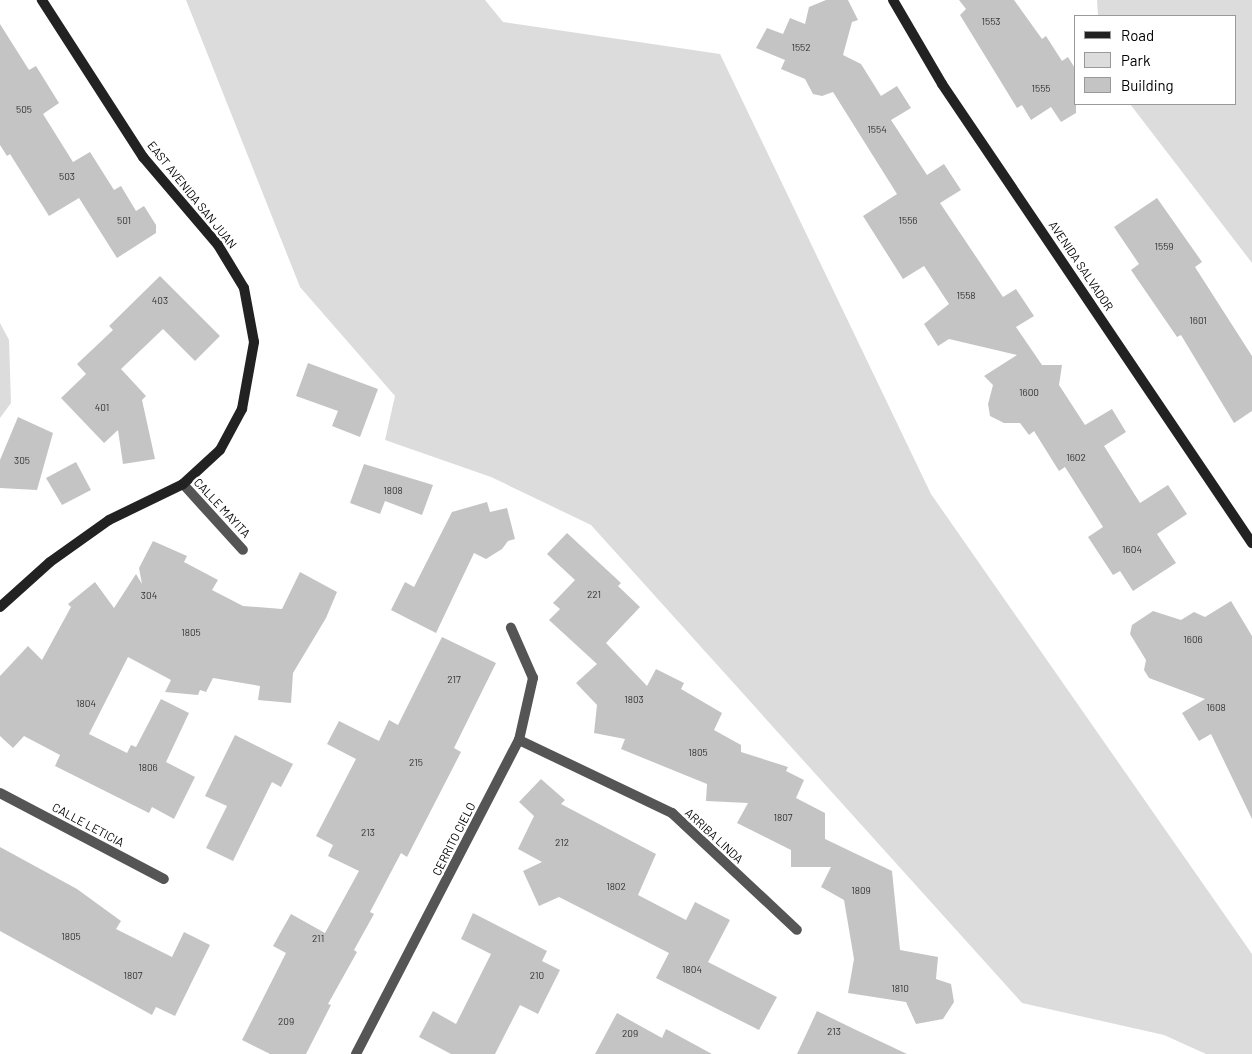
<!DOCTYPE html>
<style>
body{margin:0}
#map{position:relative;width:1252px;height:1054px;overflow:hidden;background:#fff;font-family:Barlow,sans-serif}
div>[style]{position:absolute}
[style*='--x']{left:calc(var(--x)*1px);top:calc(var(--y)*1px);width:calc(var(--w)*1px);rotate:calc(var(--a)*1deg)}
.green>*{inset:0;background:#dcdcdc}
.building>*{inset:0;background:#c4c4c4}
.street>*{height:10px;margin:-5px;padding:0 5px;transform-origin:5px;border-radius:5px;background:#555}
.secondary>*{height:10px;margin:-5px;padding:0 5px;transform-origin:5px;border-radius:5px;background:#222}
span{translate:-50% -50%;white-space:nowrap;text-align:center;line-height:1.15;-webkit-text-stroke:5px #fff;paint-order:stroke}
.number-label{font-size:10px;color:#313131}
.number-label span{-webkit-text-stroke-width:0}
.street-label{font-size:12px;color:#000}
.legend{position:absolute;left:1074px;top:15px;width:162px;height:90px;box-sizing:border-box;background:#fff;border:1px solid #999;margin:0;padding:6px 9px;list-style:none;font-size:15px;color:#000}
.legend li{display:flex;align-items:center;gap:10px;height:25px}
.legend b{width:25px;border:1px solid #999}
</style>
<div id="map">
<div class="green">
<i style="clip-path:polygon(186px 0,485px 0,503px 22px,720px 54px,931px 494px,1252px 954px,1252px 1054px,1206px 1054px,1164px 1035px,1022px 1003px,591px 525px,491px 477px,385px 440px,395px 396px,300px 287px)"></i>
<i style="clip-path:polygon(1097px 0,1252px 0,1252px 263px,1130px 104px,1236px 104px,1236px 16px,1098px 16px)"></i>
<i style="clip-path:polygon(0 323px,9px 340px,11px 403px,0 418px)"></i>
</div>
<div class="building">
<i style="clip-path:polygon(826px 0,848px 0,858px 20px,852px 22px,843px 55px,861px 64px,881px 96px,897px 86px,911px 108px,891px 120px,927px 175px,944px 164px,961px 190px,940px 203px,1003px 297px,1016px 289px,1034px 316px,1016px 327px,1042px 365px,1062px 365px,1059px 385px,1085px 425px,1112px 409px,1126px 432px,1104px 446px,1140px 503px,1168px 485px,1187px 514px,1157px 534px,1176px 563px,1133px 591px,1120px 571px,1113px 575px,1088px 537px,1103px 527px,1065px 467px,1059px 471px,1034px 431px,1029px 435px,1020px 423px,1004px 423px,990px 416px,988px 404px,993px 385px,984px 376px,1017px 355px,949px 339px,938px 346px,924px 324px,949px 304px,924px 266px,903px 279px,863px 216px,897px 194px,833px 92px,822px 96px,813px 94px,805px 79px,781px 69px,785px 60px,756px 48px,767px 28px,783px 34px,790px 18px,805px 24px,809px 7px)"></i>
<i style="clip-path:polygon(959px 0,1014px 0,1042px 39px,1046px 36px,1062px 61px,1068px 57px,1076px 70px,1076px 113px,1061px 122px,1051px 107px,1031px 120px,1022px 105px,1017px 108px,960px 15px,966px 9px)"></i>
<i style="clip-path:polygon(0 24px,29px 70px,36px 66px,59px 103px,43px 114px,73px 162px,90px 152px,114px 190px,121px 186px,136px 211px,144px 206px,156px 225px,156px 233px,117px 258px,79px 198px,49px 216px,10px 154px,7px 156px,0 145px)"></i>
<i style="clip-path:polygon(1157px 198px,1202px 262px,1195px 267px,1252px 356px,1252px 411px,1234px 423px,1181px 335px,1177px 337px,1131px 270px,1139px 264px,1114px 227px)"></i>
<i style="clip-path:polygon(160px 276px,220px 336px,195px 361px,163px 329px,121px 369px,146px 396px,142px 400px,155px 459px,123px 464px,118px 430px,104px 443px,61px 398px,86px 374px,77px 364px,113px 330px,109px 326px)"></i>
<i style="clip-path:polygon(308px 363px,378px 389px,360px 437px,332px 426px,338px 411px,296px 396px)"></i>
<i style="clip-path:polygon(18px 417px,53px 433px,37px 490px,0 488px,0 460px)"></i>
<i style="clip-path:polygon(76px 462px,91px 490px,62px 505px,46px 478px)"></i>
<i style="clip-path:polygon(364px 464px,433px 485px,422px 515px,385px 501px,380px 514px,350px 503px)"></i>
<i style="clip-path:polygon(487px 502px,490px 512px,507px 508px,515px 539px,508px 541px,502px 549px,486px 559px,474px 553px,436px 633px,391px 610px,405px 582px,414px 587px,452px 512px)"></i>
<i style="clip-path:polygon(567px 533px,621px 583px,618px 586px,640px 607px,606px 643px,647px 686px,656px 669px,684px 683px,681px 689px,722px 713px,714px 730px,741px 745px,741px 752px,788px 767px,786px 771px,804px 780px,796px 798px,825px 813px,825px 839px,892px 871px,900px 950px,938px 957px,936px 979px,951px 984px,954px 1002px,943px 1019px,916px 1024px,906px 1002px,848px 993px,854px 959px,844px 900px,821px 887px,831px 867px,791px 867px,791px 850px,737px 823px,748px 803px,706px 801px,707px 784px,621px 749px,625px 739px,594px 733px,597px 705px,576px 683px,597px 664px,549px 620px,560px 609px,553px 603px,575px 580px,547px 554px)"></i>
<i style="clip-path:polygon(153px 541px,187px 556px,184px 562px,218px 580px,212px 590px,243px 606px,282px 609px,300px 572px,337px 592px,326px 618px,293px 673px,291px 703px,258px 700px,260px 686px,213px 678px,206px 692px,200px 690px,198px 695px,165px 692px,171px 680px,128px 657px,89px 734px,127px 753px,131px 745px,136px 747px,161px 699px,189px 713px,166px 762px,195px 777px,174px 819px,152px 807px,149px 813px,55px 766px,60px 755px,24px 736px,13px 748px,0 736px,0 676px,28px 646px,42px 660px,71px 607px,68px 604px,95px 582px,114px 608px,136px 574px,142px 584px,139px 568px)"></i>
<i style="clip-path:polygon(1231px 601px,1252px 636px,1252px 819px,1211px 734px,1199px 741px,1182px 713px,1205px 699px,1149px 678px,1144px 670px,1146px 660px,1130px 634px,1132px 625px,1153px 611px,1181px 620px,1194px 612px,1205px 617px)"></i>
<i style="clip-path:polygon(442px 637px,496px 663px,454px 748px,461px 752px,407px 857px,401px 853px,370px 912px,374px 914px,354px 950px,357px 952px,328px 1004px,331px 1005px,306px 1054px,270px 1054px,242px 1040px,286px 953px,273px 946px,291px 914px,325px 933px,359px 871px,328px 856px,333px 845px,316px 836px,356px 759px,327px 744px,339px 721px,379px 741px,389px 720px,398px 725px)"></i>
<i style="clip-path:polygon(235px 735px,293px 764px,281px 787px,272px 782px,233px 861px,206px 848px,227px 806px,205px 796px)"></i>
<i style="clip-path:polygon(541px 779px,565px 800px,561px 804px,656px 854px,638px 895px,686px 920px,695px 902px,730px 920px,708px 962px,777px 997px,759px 1030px,656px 978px,669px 953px,559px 897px,539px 906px,523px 871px,542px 862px,518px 849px,534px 816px,519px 802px)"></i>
<i style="clip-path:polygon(0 847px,77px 889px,121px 921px,116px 929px,172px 957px,184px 932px,210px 945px,175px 1016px,156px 1007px,152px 1015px,0 931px)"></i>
<i style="clip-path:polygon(473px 913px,547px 951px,542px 961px,560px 970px,538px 1014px,520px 1005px,495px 1054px,451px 1054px,419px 1037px,433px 1011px,456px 1024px,491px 954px,461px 939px)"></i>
<i style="clip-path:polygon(817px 1011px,854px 1029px,907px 1054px,797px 1054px)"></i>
<i style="clip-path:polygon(617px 1013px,662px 1038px,666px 1029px,712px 1054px,595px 1054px)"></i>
</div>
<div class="street">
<i style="--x:183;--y:484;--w:89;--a:47.7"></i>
<i style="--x:519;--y:740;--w:170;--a:25.5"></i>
<i style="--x:672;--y:813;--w:171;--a:43.1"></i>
<i style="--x:0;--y:793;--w:185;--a:27.7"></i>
<i style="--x:356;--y:1054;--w:354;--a:-62.6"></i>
<i style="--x:519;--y:740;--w:64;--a:-77.3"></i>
<i style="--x:533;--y:678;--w:55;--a:-113.7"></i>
</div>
<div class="secondary">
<i style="--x:893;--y:0;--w:97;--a:59.7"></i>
<i style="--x:942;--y:84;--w:554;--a:55.97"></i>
<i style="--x:0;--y:607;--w:67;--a:-42"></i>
<i style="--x:50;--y:562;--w:72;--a:-35.4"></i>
<i style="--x:109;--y:520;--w:82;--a:-25.9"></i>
<i style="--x:183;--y:484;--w:50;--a:-42.6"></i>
<i style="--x:220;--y:450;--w:47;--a:-61.8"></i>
<i style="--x:242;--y:409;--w:68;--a:-79.8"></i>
<i style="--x:254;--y:342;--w:55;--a:-100.5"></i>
<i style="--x:244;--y:288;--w:50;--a:-121.2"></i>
<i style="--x:218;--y:245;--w:116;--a:-130.4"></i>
<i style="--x:143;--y:157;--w:187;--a:-122.8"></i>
</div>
<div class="number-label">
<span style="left:991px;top:22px">1553</span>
<span style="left:801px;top:48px">1552</span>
<span style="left:1041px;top:89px">1555</span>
<span style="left:24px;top:110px">505</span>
<span style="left:877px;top:130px">1554</span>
<span style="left:67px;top:177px">503</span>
<span style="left:124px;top:221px">501</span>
<span style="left:908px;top:221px">1556</span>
<span style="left:1164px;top:247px">1559</span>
<span style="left:966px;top:296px">1558</span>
<span style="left:160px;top:301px">403</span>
<span style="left:1198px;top:321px">1601</span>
<span style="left:1029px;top:393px">1600</span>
<span style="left:102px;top:408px">401</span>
<span style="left:1076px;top:458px">1602</span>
<span style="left:22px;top:461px">305</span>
<span style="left:393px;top:491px">1808</span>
<span style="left:1132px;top:550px">1604</span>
<span style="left:594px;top:595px">221</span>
<span style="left:149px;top:596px">304</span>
<span style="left:191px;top:633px">1805</span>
<span style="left:1193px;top:640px">1606</span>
<span style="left:454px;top:680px">217</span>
<span style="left:634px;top:700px">1803</span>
<span style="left:86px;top:704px">1804</span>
<span style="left:1216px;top:708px">1608</span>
<span style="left:698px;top:753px">1805</span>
<span style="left:416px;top:763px">215</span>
<span style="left:148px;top:768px">1806</span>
<span style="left:783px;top:818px">1807</span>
<span style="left:368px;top:833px">213</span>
<span style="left:562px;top:843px">212</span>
<span style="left:616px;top:887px">1802</span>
<span style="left:861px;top:891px">1809</span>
<span style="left:71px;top:937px">1805</span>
<span style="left:318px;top:939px">211</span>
<span style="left:692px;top:970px">1804</span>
<span style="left:133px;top:976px">1807</span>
<span style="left:537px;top:976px">210</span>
<span style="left:900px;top:989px">1810</span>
<span style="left:286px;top:1022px">209</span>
<span style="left:834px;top:1032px">213</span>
<span style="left:630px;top:1034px">209</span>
</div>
<div class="street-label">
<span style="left:192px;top:195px;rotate:51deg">EAST AVENIDA SAN JUAN</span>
<span style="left:1081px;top:266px;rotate:56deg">AVENIDA SALVADOR</span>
<span style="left:222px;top:508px;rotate:47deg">CALLE MAYITA</span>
<span style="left:88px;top:825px;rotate:28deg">CALLE LETICIA</span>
<span style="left:714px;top:836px;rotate:43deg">ARRIBA LINDA</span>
<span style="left:454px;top:839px;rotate:-63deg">CERRITO CIELO</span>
</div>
<ul class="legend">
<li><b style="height:6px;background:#222"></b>Road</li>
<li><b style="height:14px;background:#dcdcdc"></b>Park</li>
<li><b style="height:14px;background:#c4c4c4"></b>Building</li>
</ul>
</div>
